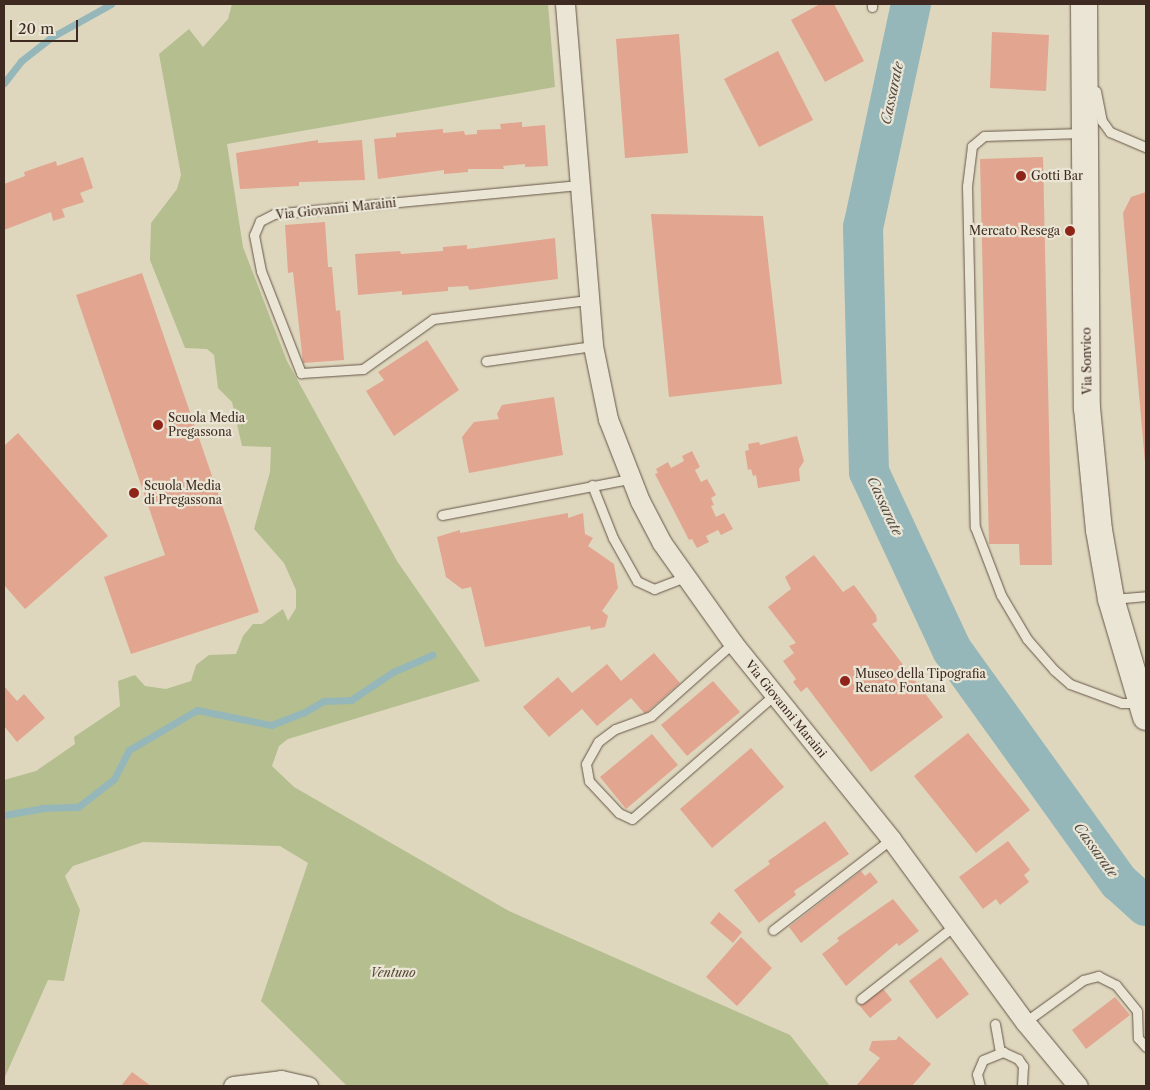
<!DOCTYPE html>
<style>
body{margin:0}
#map{position:relative;width:1150px;height:1090px;overflow:hidden;background:#ded7bd;font-family:"Libre Caslon Text",serif}
div>[style]{position:absolute}
[style*='--x']{left:calc(var(--x)*1px);top:calc(var(--y)*1px);width:calc(var(--w)*1px);rotate:calc(var(--a)*1deg)}
.green>*{inset:0;background:#b4be8f}
.stream>*{height:7px;margin:-3.5px;padding:0 3.5px;transform-origin:3.5px;border-radius:3.5px;background:#96b7ba}
.river>*{height:40px;margin:-20px;padding:0 20px;transform-origin:20px;border-radius:20px;background:#96b7ba}
.building>*{inset:0;background:#e2a590}
.roads{filter:drop-shadow(0 0 1px #675548) drop-shadow(0 0 1px #675548)}
.lane>*{height:9px;margin:-4.5px;padding:0 4.5px;transform-origin:4.5px;border-radius:4.5px;background:#eae5d4}
.street>*{height:19px;margin:-9.5px;padding:0 9.5px;transform-origin:9.5px;border-radius:9.5px;background:#eae5d4}
.secondary>*{height:26px;margin:-13px;padding:0 13px;transform-origin:13px;border-radius:13px;background:#eae5d4}
.dots>*{width:14px;height:14px;translate:-50% -50%;box-sizing:border-box;border:2px solid #eae5d4;border-radius:50%}
span{translate:-50% -50%;white-space:nowrap;text-align:center;line-height:1.15;-webkit-text-stroke:4.5px #eae5d4;paint-order:stroke}
.poi-label{font-size:12px;color:#3f2a21}
.left{translate:0 -50%;text-align:left}
.right{translate:-100% -50%;text-align:right}
.street-label{font-size:12px;color:#3f2a21}
.park-label{font-size:12px;color:#564837;font-style:italic}
.water-label{font-size:14px;color:#554d47;font-style:italic}
.frame{position:absolute;inset:0;border:5px solid #3f2a21;pointer-events:none}
.scale{position:absolute;left:10px;top:20px;width:68px;height:22px;box-sizing:border-box;border:2px solid #3f2a21;border-top:0;padding-left:6px;font-size:15px;line-height:18px;white-space:nowrap;color:#3f2a21;-webkit-text-stroke:4px #eae5d4;paint-order:stroke}
</style>
<div id="map">
<div class="green">
<i style="clip-path:polygon(232px 4px,548px 4px,555px 87px,227px 144px,243px 247px,287px 361px,397px 561px,480px 681px,288px 739px,279px 746px,272px 766px,294px 787px,509px 911px,790px 1035px,830px 1086px,347px 1086px,261px 1001px,308px 863px,280px 846px,143px 842px,73px 866px,65px 876px,80px 910px,64px 981px,48px 980px,4px 1079px,4px 780px,36px 771px,75px 744px,74px 737px,120px 706px,118px 681px,135px 675px,145px 686px,166px 689px,191px 681px,196px 665px,209px 655px,236px 654px,243px 636px,253px 624px,262px 624px,283px 609px,288px 621px,296px 608px,296px 590px,284px 563px,254px 529px,270px 472px,271px 447px,242px 446px,232px 402px,218px 388px,214px 355px,207px 349px,185px 348px,150px 260px,151px 223px,177px 189px,181px 175px,159px 54px,189px 29px,203px 47px,228px 19px)"></i>
</div>
<div class="stream">
<i style="--x:4;--y:83;--w:28;--a:-52"></i>
<i style="--x:21;--y:61;--w:37;--a:-38"></i>
<i style="--x:50;--y:38;--w:70;--a:-29.1"></i>
<i style="--x:4;--y:815;--w:39;--a:-10"></i>
<i style="--x:42;--y:808;--w:36;--a:-2"></i>
<i style="--x:78;--y:807;--w:46;--a:-37.9"></i>
<i style="--x:114;--y:779;--w:33;--a:-63"></i>
<i style="--x:129;--y:750;--w:79;--a:-30.5"></i>
<i style="--x:197;--y:710;--w:76;--a:11.5"></i>
<i style="--x:271;--y:725;--w:34;--a:-21"></i>
<i style="--x:303;--y:713;--w:24;--a:-30"></i>
<i style="--x:324;--y:701;--w:27;--a:-2"></i>
<i style="--x:351;--y:700;--w:50;--a:-33.7"></i>
<i style="--x:393;--y:672;--w:43;--a:-23.6"></i>
</div>
<div class="river">
<i style="--x:911;--y:4;--w:228;--a:102.1"></i>
<i style="--x:863;--y:227;--w:245;--a:88.6"></i>
<i style="--x:869;--y:472;--w:196;--a:65"></i>
<i style="--x:952;--y:650;--w:286;--a:54.3"></i>
<i style="--x:1119;--y:882;--w:36;--a:42"></i>
</div>
<div class="building">
<i style="clip-path:polygon(820px 4px,834px 4px,864px 61px,825px 82px,791px 20px)"></i>
<i style="clip-path:polygon(992px 32px,1049px 35px,1046px 91px,990px 88px)"></i>
<i style="clip-path:polygon(679px 34px,688px 153px,625px 158px,616px 39px)"></i>
<i style="clip-path:polygon(778px 51px,813px 120px,759px 147px,724px 79px)"></i>
<i style="clip-path:polygon(522px 122px,522px 127px,545px 125px,548px 166px,525px 167px,525px 164px,503px 166px,504px 169px,468px 169px,468px 172px,444px 174px,444px 170px,378px 179px,374px 139px,396px 137px,396px 133px,443px 129px,443px 133px,464px 131px,465px 135px,477px 134px,477px 130px,501px 129px,500px 124px)"></i>
<i style="clip-path:polygon(318px 140px,318px 143px,362px 140px,365px 180px,299px 182px,299px 186px,240px 189px,236px 153px)"></i>
<i style="clip-path:polygon(83px 157px,93px 188px,80px 193px,84px 202px,62px 209px,65px 217px,53px 221px,51px 212px,4px 230px,4px 184px,25px 176px,24px 172px,56px 161px,57px 166px)"></i>
<i style="clip-path:polygon(1043px 157px,1052px 565px,1020px 565px,1019px 544px,989px 544px,980px 159px)"></i>
<i style="clip-path:polygon(1146px 192px,1146px 462px,1145px 462px,1123px 213px,1131px 197px)"></i>
<i style="clip-path:polygon(651px 214px,763px 216px,782px 384px,669px 397px)"></i>
<i style="clip-path:polygon(325px 222px,328px 267px,332px 267px,336px 311px,340px 310px,344px 360px,303px 363px,293px 272px,288px 273px,285px 225px)"></i>
<i style="clip-path:polygon(555px 238px,558px 279px,469px 290px,468px 286px,448px 287px,448px 291px,402px 295px,402px 291px,358px 295px,355px 254px,400px 251px,401px 254px,443px 251px,443px 247px,467px 245px,467px 249px)"></i>
<i style="clip-path:polygon(142px 273px,259px 612px,131px 654px,104px 577px,165px 555px,76px 295px)"></i>
<i style="clip-path:polygon(427px 340px,459px 390px,394px 436px,366px 391px,384px 380px,378px 372px)"></i>
<i style="clip-path:polygon(554px 397px,563px 455px,469px 473px,462px 437px,474px 422px,499px 419px,497px 414px,502px 405px)"></i>
<i style="clip-path:polygon(18px 433px,108px 536px,25px 609px,4px 585px,4px 446px)"></i>
<i style="clip-path:polygon(797px 436px,804px 461px,799px 469px,800px 481px,758px 488px,756px 475px,753px 476px,751px 469px,748px 470px,745px 451px,749px 450px,748px 444px,759px 442px,760px 445px)"></i>
<i style="clip-path:polygon(692px 451px,700px 467px,695px 470px,701px 482px,707px 479px,716px 495px,711px 498px,714px 505px,711px 506px,716px 517px,724px 513px,733px 529px,721px 535px,718px 530px,706px 536px,709px 542px,697px 548px,692px 539px,689px 540px,655px 474px,658px 473px,656px 469px,668px 462px,671px 468px,684px 461px,682px 456px)"></i>
<i style="clip-path:polygon(568px 513px,568px 518px,583px 513px,585px 534px,593px 538px,588px 546px,614px 564px,618px 588px,602px 611px,608px 616px,605px 627px,591px 630px,590px 626px,485px 647px,471px 587px,462px 589px,446px 577px,437px 537px,460px 530px,460px 533px)"></i>
<i style="clip-path:polygon(814px 555px,843px 592px,854px 585px,876px 615px,877px 621px,872px 624px,943px 717px,871px 772px,807px 687px,801px 692px,793px 682px,796px 679px,783px 661px,794px 653px,789px 646px,796px 643px,768px 607px,791px 589px,785px 577px)"></i>
<i style="clip-path:polygon(654px 653px,680px 683px,645px 714px,631px 698px,597px 726px,582px 709px,549px 737px,523px 707px,558px 677px,572px 693px,607px 664px,621px 681px)"></i>
<i style="clip-path:polygon(713px 681px,740px 712px,687px 756px,661px 725px)"></i>
<i style="clip-path:polygon(4px 686px,17px 701px,24px 694px,45px 718px,17px 742px,4px 726px)"></i>
<i style="clip-path:polygon(968px 733px,1030px 810px,976px 853px,914px 776px)"></i>
<i style="clip-path:polygon(652px 734px,678px 765px,626px 809px,600px 777px)"></i>
<i style="clip-path:polygon(751px 748px,784px 787px,712px 848px,680px 809px)"></i>
<i style="clip-path:polygon(825px 821px,849px 854px,794px 891px,796px 895px,759px 923px,734px 890px,770px 864px,768px 861px)"></i>
<i style="clip-path:polygon(1008px 841px,1030px 870px,1024px 875px,1029px 882px,1000px 905px,996px 899px,983px 909px,959px 877px)"></i>
<i style="clip-path:polygon(861px 871px,865px 876px,870px 872px,878px 882px,801px 943px,789px 927px)"></i>
<i style="clip-path:polygon(893px 899px,919px 931px,899px 946px,897px 943px,846px 986px,822px 954px,839px 941px,837px 938px)"></i>
<i style="clip-path:polygon(719px 912px,742px 932px,733px 943px,710px 923px)"></i>
<i style="clip-path:polygon(741px 937px,772px 968px,737px 1006px,706px 977px)"></i>
<i style="clip-path:polygon(941px 957px,969px 994px,937px 1019px,909px 981px)"></i>
<i style="clip-path:polygon(881px 986px,892px 1000px,870px 1018px,859px 1005px)"></i>
<i style="clip-path:polygon(1115px 997px,1130px 1015px,1086px 1049px,1072px 1030px)"></i>
<i style="clip-path:polygon(899px 1036px,931px 1064px,912px 1086px,856px 1086px,880px 1058px,869px 1050px,872px 1041px,896px 1040px)"></i>
<i style="clip-path:polygon(132px 1072px,151px 1086px,121px 1086px)"></i>
</div>
<div class="roads">
<div class="lane">
<i style="--x:872;--y:7;--w:3;--a:-90"></i>
<i style="--x:1096;--y:91;--w:31;--a:79"></i>
<i style="--x:1102;--y:121;--w:14;--a:54"></i>
<i style="--x:1110;--y:132;--w:39;--a:23"></i>
<i style="--x:1082;--y:133;--w:98;--a:178.2"></i>
<i style="--x:984;--y:136;--w:16;--a:140"></i>
<i style="--x:972;--y:146;--w:40;--a:97.1"></i>
<i style="--x:967;--y:186;--w:341;--a:88.7"></i>
<i style="--x:975;--y:527;--w:73;--a:69.1"></i>
<i style="--x:1001;--y:595;--w:51;--a:59.4"></i>
<i style="--x:1027;--y:639;--w:41;--a:48.9"></i>
<i style="--x:1054;--y:670;--w:21;--a:41"></i>
<i style="--x:1070;--y:684;--w:55;--a:20.1"></i>
<i style="--x:1122;--y:703;--w:17;--a:0"></i>
<i style="--x:579;--y:185;--w:306;--a:174.6"></i>
<i style="--x:274;--y:214;--w:16;--a:153"></i>
<i style="--x:260;--y:221;--w:15;--a:113"></i>
<i style="--x:254;--y:235;--w:37;--a:79"></i>
<i style="--x:261;--y:271;--w:110;--a:68.6"></i>
<i style="--x:301;--y:373;--w:62;--a:-3.7"></i>
<i style="--x:363;--y:369;--w:86;--a:-35.5"></i>
<i style="--x:433;--y:319;--w:156;--a:-7"></i>
<i style="--x:486;--y:361;--w:108;--a:-8"></i>
<i style="--x:592;--y:485;--w:57;--a:68.4"></i>
<i style="--x:613;--y:538;--w:49;--a:60.8"></i>
<i style="--x:637;--y:581;--w:19;--a:25"></i>
<i style="--x:654;--y:589;--w:33;--a:-21"></i>
<i style="--x:442;--y:515;--w:190;--a:-10.9"></i>
<i style="--x:1113;--y:599;--w:33;--a:-5"></i>
<i style="--x:733;--y:643;--w:110;--a:138.3"></i>
<i style="--x:651;--y:716;--w:38;--a:160"></i>
<i style="--x:615;--y:729;--w:21;--a:143"></i>
<i style="--x:598;--y:742;--w:25;--a:119"></i>
<i style="--x:586;--y:764;--w:17;--a:80"></i>
<i style="--x:589;--y:781;--w:44;--a:46.8"></i>
<i style="--x:619;--y:813;--w:14;--a:25"></i>
<i style="--x:632;--y:819;--w:189;--a:-41.1"></i>
<i style="--x:773;--y:930;--w:149;--a:-37.6"></i>
<i style="--x:861;--y:999;--w:118;--a:-38.1"></i>
<i style="--x:1025;--y:1022;--w:72;--a:-35.9"></i>
<i style="--x:1083;--y:980;--w:16;--a:-15"></i>
<i style="--x:1098;--y:976;--w:20;--a:27"></i>
<i style="--x:1116;--y:985;--w:33;--a:51"></i>
<i style="--x:1137;--y:1011;--w:27;--a:88"></i>
<i style="--x:1138;--y:1038;--w:12;--a:48"></i>
<i style="--x:995;--y:1024;--w:28;--a:80"></i>
<i style="--x:980;--y:1086;--w:12;--a:-104"></i>
<i style="--x:977;--y:1074;--w:15;--a:-67"></i>
<i style="--x:983;--y:1060;--w:22;--a:-22"></i>
<i style="--x:1003;--y:1052;--w:17;--a:25"></i>
<i style="--x:1018;--y:1059;--w:9;--a:54"></i>
<i style="--x:1023;--y:1066;--w:20;--a:93"></i>
</div>
<div class="street">
<i style="--x:565;--y:4;--w:343;--a:85.3"></i>
<i style="--x:593;--y:346;--w:75;--a:78.4"></i>
<i style="--x:608;--y:419;--w:88;--a:68.7"></i>
<i style="--x:640;--y:501;--w:47;--a:62.4"></i>
<i style="--x:662;--y:543;--w:123;--a:54.6"></i>
<i style="--x:733;--y:643;--w:252;--a:51.1"></i>
<i style="--x:891;--y:839;--w:227;--a:53.8"></i>
<i style="--x:1025;--y:1022;--w:83;--a:50.4"></i>
<i style="--x:233;--y:1086;--w:48;--a:-7.1"></i>
<i style="--x:281;--y:1080;--w:28;--a:13"></i>
</div>
<div class="secondary">
<i style="--x:1084;--y:4;--w:404;--a:89.6"></i>
<i style="--x:1087;--y:408;--w:123;--a:84.4"></i>
<i style="--x:1099;--y:530;--w:70;--a:80.1"></i>
<i style="--x:1111;--y:599;--w:123;--a:73.5"></i>
</div>
</div>
<div class="dots">
<i style="left:1021px;top:176px;background:#8f2418"></i>
<i style="left:1070px;top:231px;background:#8f2418"></i>
<i style="left:158px;top:425px;background:#8f2418"></i>
<i style="left:134px;top:493px;background:#8f2418"></i>
<i style="left:845px;top:681px;background:#8f2418"></i>
</div>
<div class="poi-label">
<span class="left" style="left:1031px;top:176px">Gotti Bar</span>
<span class="right" style="left:1060px;top:231px">Mercato Resega</span>
<span class="left" style="left:168px;top:425px">Scuola Media<br>Pregassona</span>
<span class="left" style="left:144px;top:493px">Scuola Media<br>di Pregassona</span>
<span class="left" style="left:855px;top:681px">Museo della Tipografia<br>Renato Fontana</span>
</div>
<div class="street-label">
<span style="left:336px;top:209px;rotate:-6deg">Via Giovanni Maraini</span>
<span style="left:1087px;top:361px;rotate:-91deg">Via Sonvico</span>
<span style="left:786px;top:709px;rotate:51deg">Via Giovanni Maraini</span>
</div>
<div class="park-label">
<span style="left:393px;top:973px">Ventuno</span>
</div>
<div class="water-label">
<span style="left:892px;top:93px;rotate:-78deg">Cassarate</span>
<span style="left:885px;top:506px;rotate:65deg">Cassarate</span>
<span style="left:1096px;top:850px;rotate:54deg">Cassarate</span>
</div>
<div class="frame"></div>
<div class="scale">20 m</div>
</div>
